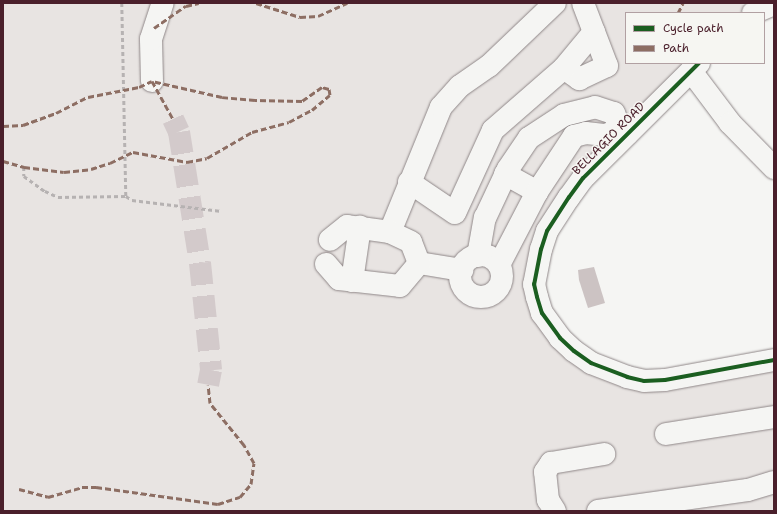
<!DOCTYPE html>
<style>
body{margin:0}
#map{position:relative;width:777px;height:514px;overflow:hidden;background:#f5f5f3;font-family:"Shantell Sans",sans-serif}
div>[style]{position:absolute}
[style*='--x']{left:calc(var(--x)*1px);top:calc(var(--y)*1px);width:calc(var(--w)*1px);rotate:calc(var(--a)*1deg)}
.green>*{inset:0;background:#e8e4e2}
.water>*{inset:0;background:#ccc3c3}
.minor-tunnel>*{height:22px;margin-top:-11px;transform-origin:0;background:repeating-linear-gradient(90deg,#d3cacb 0 22px,transparent 0 33px)}
.path>*{height:2.5px;margin-top:-1.25px;transform-origin:0;background:repeating-linear-gradient(90deg,#b6b2b2 0 4px,transparent 0 7px)}
.roads{filter:drop-shadow(0 0 1px #8f8788) drop-shadow(0 0 1px #8f8788)}
.minor>*{height:22px;margin:-11px;padding:0 11px;transform-origin:11px;border-radius:11px;background:#f5f5f3}
.minor>.ring{margin:-11px;padding:0;box-sizing:content-box;background:none;border:22px solid #f5f5f3;border-radius:50%}
.quiet>*{height:3px;margin-top:-1.5px;transform-origin:0;background:repeating-linear-gradient(90deg,#8d6e63 0 6px,transparent 0 9px)}
.cycleway>*{height:4px;margin:-2px;padding:0 2px;transform-origin:2px;border-radius:2px;background:#1b5e20}
span{translate:-50% -50%;white-space:nowrap;text-align:center;line-height:1.15;-webkit-text-stroke:3px #f6f6f2;paint-order:stroke}
.street-label{font-size:12px;color:#4a1f2b}
.frame{position:absolute;inset:0;border:4px solid #4a1f2b;pointer-events:none}
.legend{position:absolute;left:625px;top:12px;width:140px;height:52px;box-sizing:border-box;background:#f6f6f2;border:1px solid #b1a0a2;margin:0;padding:5px 7px;list-style:none;font-size:12px;color:#4a1f2b}
.legend li{display:flex;align-items:center;gap:8px;height:20px}
.legend b{width:20px;border:1px solid #b1a0a2}
</style>
<div id="map">
<div class="green">
<i style="clip-path:polygon(3px 3px,741px 3px,752px 13px,626px 13px,626px 63px,699px 63px,601px 161px,536px 266px,560px 338px,627px 377px,774px 360px,774px 511px,3px 511px)"></i>
</div>
<div class="water">
<i style="clip-path:polygon(594px 267px,605px 303px,588px 308px,579px 280px,578px 270px)"></i>
</div>
<div class="minor-tunnel">
<i style="--x:173;--y:119;--w:14;--a:65"></i>
<i style="--x:179;--y:132;--w:133;--a:80.9"></i>
<i style="--x:200;--y:263;--w:108;--a:84.1"></i>
<i style="--x:211;--y:370;--w:15;--a:101"></i>
</div>
<div class="path">
<i style="--x:122;--y:3;--w:193;--a:88.8"></i>
<i style="--x:24;--y:167;--w:9;--a:90"></i>
<i style="--x:24;--y:176;--w:26;--a:36"></i>
<i style="--x:45;--y:191;--w:14;--a:25"></i>
<i style="--x:58;--y:197;--w:68;--a:-0.8"></i>
<i style="--x:126;--y:196;--w:7;--a:34"></i>
<i style="--x:132;--y:200;--w:90;--a:7"></i>
</div>
<div class="roads">
<div class="minor">
<i style="--x:753;--y:13;--w:23;--a:-23"></i>
<i style="--x:699;--y:63;--w:163;--a:135.2"></i>
<i style="--x:583;--y:178;--w:24;--a:126"></i>
<i style="--x:569;--y:197;--w:40;--a:122.9"></i>
<i style="--x:547;--y:231;--w:19;--a:108"></i>
<i style="--x:541;--y:249;--w:36;--a:101"></i>
<i style="--x:534;--y:284;--w:13;--a:77"></i>
<i style="--x:537;--y:297;--w:17;--a:73"></i>
<i style="--x:542;--y:313;--w:31;--a:54"></i>
<i style="--x:560;--y:338;--w:19;--a:43"></i>
<i style="--x:574;--y:351;--w:21;--a:35"></i>
<i style="--x:591;--y:363;--w:39;--a:21"></i>
<i style="--x:627;--y:377;--w:17;--a:13"></i>
<i style="--x:644;--y:381;--w:21;--a:-3"></i>
<i style="--x:665;--y:380;--w:111;--a:-10.4"></i>
<i style="--x:564;--y:68;--w:19;--a:36"></i>
<i style="--x:579;--y:79;--w:31;--a:-25"></i>
<i style="--x:607;--y:66;--w:67;--a:-110.9"></i>
<i style="--x:691;--y:71;--w:65;--a:53.1"></i>
<i style="--x:730;--y:123;--w:63;--a:45.6"></i>
<i style="--x:152;--y:81;--w:42;--a:-91.4"></i>
<i style="--x:151;--y:39;--w:38;--a:-72"></i>
<i style="--x:505;--y:174;--w:37;--a:29"></i>
<i style="--x:409;--y:182;--w:55;--a:34"></i>
<i style="--x:455;--y:213;--w:91;--a:-65.4"></i>
<i style="--x:493;--y:130;--w:94;--a:-41.1"></i>
<i style="--x:564;--y:68;--w:47;--a:-50.2"></i>
<i style="--x:390;--y:232;--w:135;--a:-67.8"></i>
<i style="--x:441;--y:107;--w:28;--a:-48"></i>
<i style="--x:460;--y:86;--w:35;--a:-35"></i>
<i style="--x:489;--y:66;--w:91;--a:-43.7"></i>
<i class="ring" style="left:460px;top:255px;width:20px;height:20px"></i>
<i style="--x:478;--y:256;--w:39;--a:-80"></i>
<i style="--x:485;--y:218;--w:54;--a:-64.9"></i>
<i style="--x:508;--y:169;--w:37;--a:-56"></i>
<i style="--x:529;--y:138;--w:42;--a:-33.3"></i>
<i style="--x:564;--y:115;--w:32;--a:-14"></i>
<i style="--x:595;--y:107;--w:20;--a:18"></i>
<i style="--x:614;--y:113;--w:17;--a:69"></i>
<i style="--x:620;--y:129;--w:9;--a:32"></i>
<i style="--x:419;--y:263;--w:44;--a:9.2"></i>
<i style="--x:326;--y:264;--w:20;--a:49"></i>
<i style="--x:339;--y:279;--w:61;--a:6.5"></i>
<i style="--x:400;--y:286;--w:30;--a:-50"></i>
<i style="--x:419;--y:263;--w:22;--a:-111"></i>
<i style="--x:411;--y:242;--w:23;--a:-155"></i>
<i style="--x:390;--y:232;--w:43;--a:-172.1"></i>
<i style="--x:347;--y:226;--w:22;--a:141"></i>
<i style="--x:499;--y:265;--w:82;--a:-62.5"></i>
<i style="--x:537;--y:192;--w:67;--a:-56.5"></i>
<i style="--x:574;--y:136;--w:12;--a:-14"></i>
<i style="--x:586;--y:133;--w:20;--a:6"></i>
<i style="--x:606;--y:135;--w:15;--a:-23"></i>
<i style="--x:352;--y:281;--w:55;--a:-81.6"></i>
<i style="--x:666;--y:434;--w:109;--a:-8.9"></i>
<i style="--x:555;--y:511;--w:13;--a:-122"></i>
<i style="--x:548;--y:500;--w:28;--a:-96"></i>
<i style="--x:545;--y:472;--w:11;--a:-56"></i>
<i style="--x:551;--y:463;--w:54;--a:-9.6"></i>
<i style="--x:598;--y:511;--w:151;--a:-8"></i>
<i style="--x:748;--y:490;--w:27;--a:-17"></i>
</div>
</div>
<div class="quiet">
<i style="--x:256;--y:3;--w:46;--a:17.7"></i>
<i style="--x:300;--y:17;--w:18;--a:-3"></i>
<i style="--x:318;--y:16;--w:32;--a:-24"></i>
<i style="--x:678;--y:13;--w:11;--a:-63"></i>
<i style="--x:154;--y:28;--w:39;--a:-35"></i>
<i style="--x:186;--y:6;--w:13;--a:-13"></i>
<i style="--x:3;--y:126;--w:20;--a:-3"></i>
<i style="--x:23;--y:125;--w:35;--a:-20"></i>
<i style="--x:56;--y:113;--w:36;--a:-27"></i>
<i style="--x:88;--y:97;--w:52;--a:-11.1"></i>
<i style="--x:139;--y:87;--w:14;--a:-25"></i>
<i style="--x:152;--y:81;--w:43;--a:61.1"></i>
<i style="--x:3;--y:161;--w:22;--a:16"></i>
<i style="--x:24;--y:167;--w:40;--a:7.1"></i>
<i style="--x:64;--y:172;--w:27;--a:-6"></i>
<i style="--x:91;--y:169;--w:20;--a:-18"></i>
<i style="--x:110;--y:163;--w:25;--a:-26"></i>
<i style="--x:133;--y:152;--w:55;--a:10.5"></i>
<i style="--x:187;--y:162;--w:20;--a:-11"></i>
<i style="--x:207;--y:158;--w:52;--a:-30"></i>
<i style="--x:252;--y:132;--w:38;--a:-15"></i>
<i style="--x:289;--y:122;--w:26;--a:-28"></i>
<i style="--x:312;--y:110;--w:23;--a:-40"></i>
<i style="--x:330;--y:95;--w:6;--a:-99"></i>
<i style="--x:329;--y:89;--w:7;--a:-164"></i>
<i style="--x:322;--y:87;--w:24;--a:145"></i>
<i style="--x:302;--y:101;--w:47;--a:-178.8"></i>
<i style="--x:255;--y:100;--w:33;--a:-175"></i>
<i style="--x:222;--y:97;--w:72;--a:-167.1"></i>
<i style="--x:19;--y:489;--w:30;--a:15"></i>
<i style="--x:48;--y:497;--w:35;--a:-16"></i>
<i style="--x:82;--y:487;--w:14;--a:0"></i>
<i style="--x:96;--y:487;--w:123;--a:7.9"></i>
<i style="--x:218;--y:504;--w:23;--a:-18"></i>
<i style="--x:240;--y:497;--w:17;--a:-50"></i>
<i style="--x:251;--y:484;--w:21;--a:-82"></i>
<i style="--x:254;--y:463;--w:21;--a:-119"></i>
<i style="--x:244;--y:445;--w:54;--a:-129"></i>
<i style="--x:210;--y:403;--w:18;--a:-96"></i>
</div>
<div class="cycleway">
<i style="--x:699;--y:63;--w:163;--a:135.2"></i>
<i style="--x:583;--y:178;--w:24;--a:126"></i>
<i style="--x:569;--y:197;--w:40;--a:122.9"></i>
<i style="--x:547;--y:231;--w:19;--a:108"></i>
<i style="--x:541;--y:249;--w:36;--a:101"></i>
<i style="--x:534;--y:284;--w:13;--a:77"></i>
<i style="--x:537;--y:297;--w:17;--a:73"></i>
<i style="--x:542;--y:313;--w:31;--a:54"></i>
<i style="--x:560;--y:338;--w:19;--a:43"></i>
<i style="--x:574;--y:351;--w:21;--a:35"></i>
<i style="--x:591;--y:363;--w:39;--a:21"></i>
<i style="--x:627;--y:377;--w:17;--a:13"></i>
<i style="--x:644;--y:381;--w:21;--a:-3"></i>
<i style="--x:665;--y:380;--w:111;--a:-10.4"></i>
</div>
<div class="street-label">
<span style="left:609px;top:139px;rotate:-45deg">BELLAGIO ROAD</span>
</div>
<div class="frame"></div>
<ul class="legend">
<li><b style="height:5px;background:#1b5e20"></b>Cycle path</li>
<li><b style="height:5px;background:#8d6e63"></b>Path</li>
</ul>
</div>
